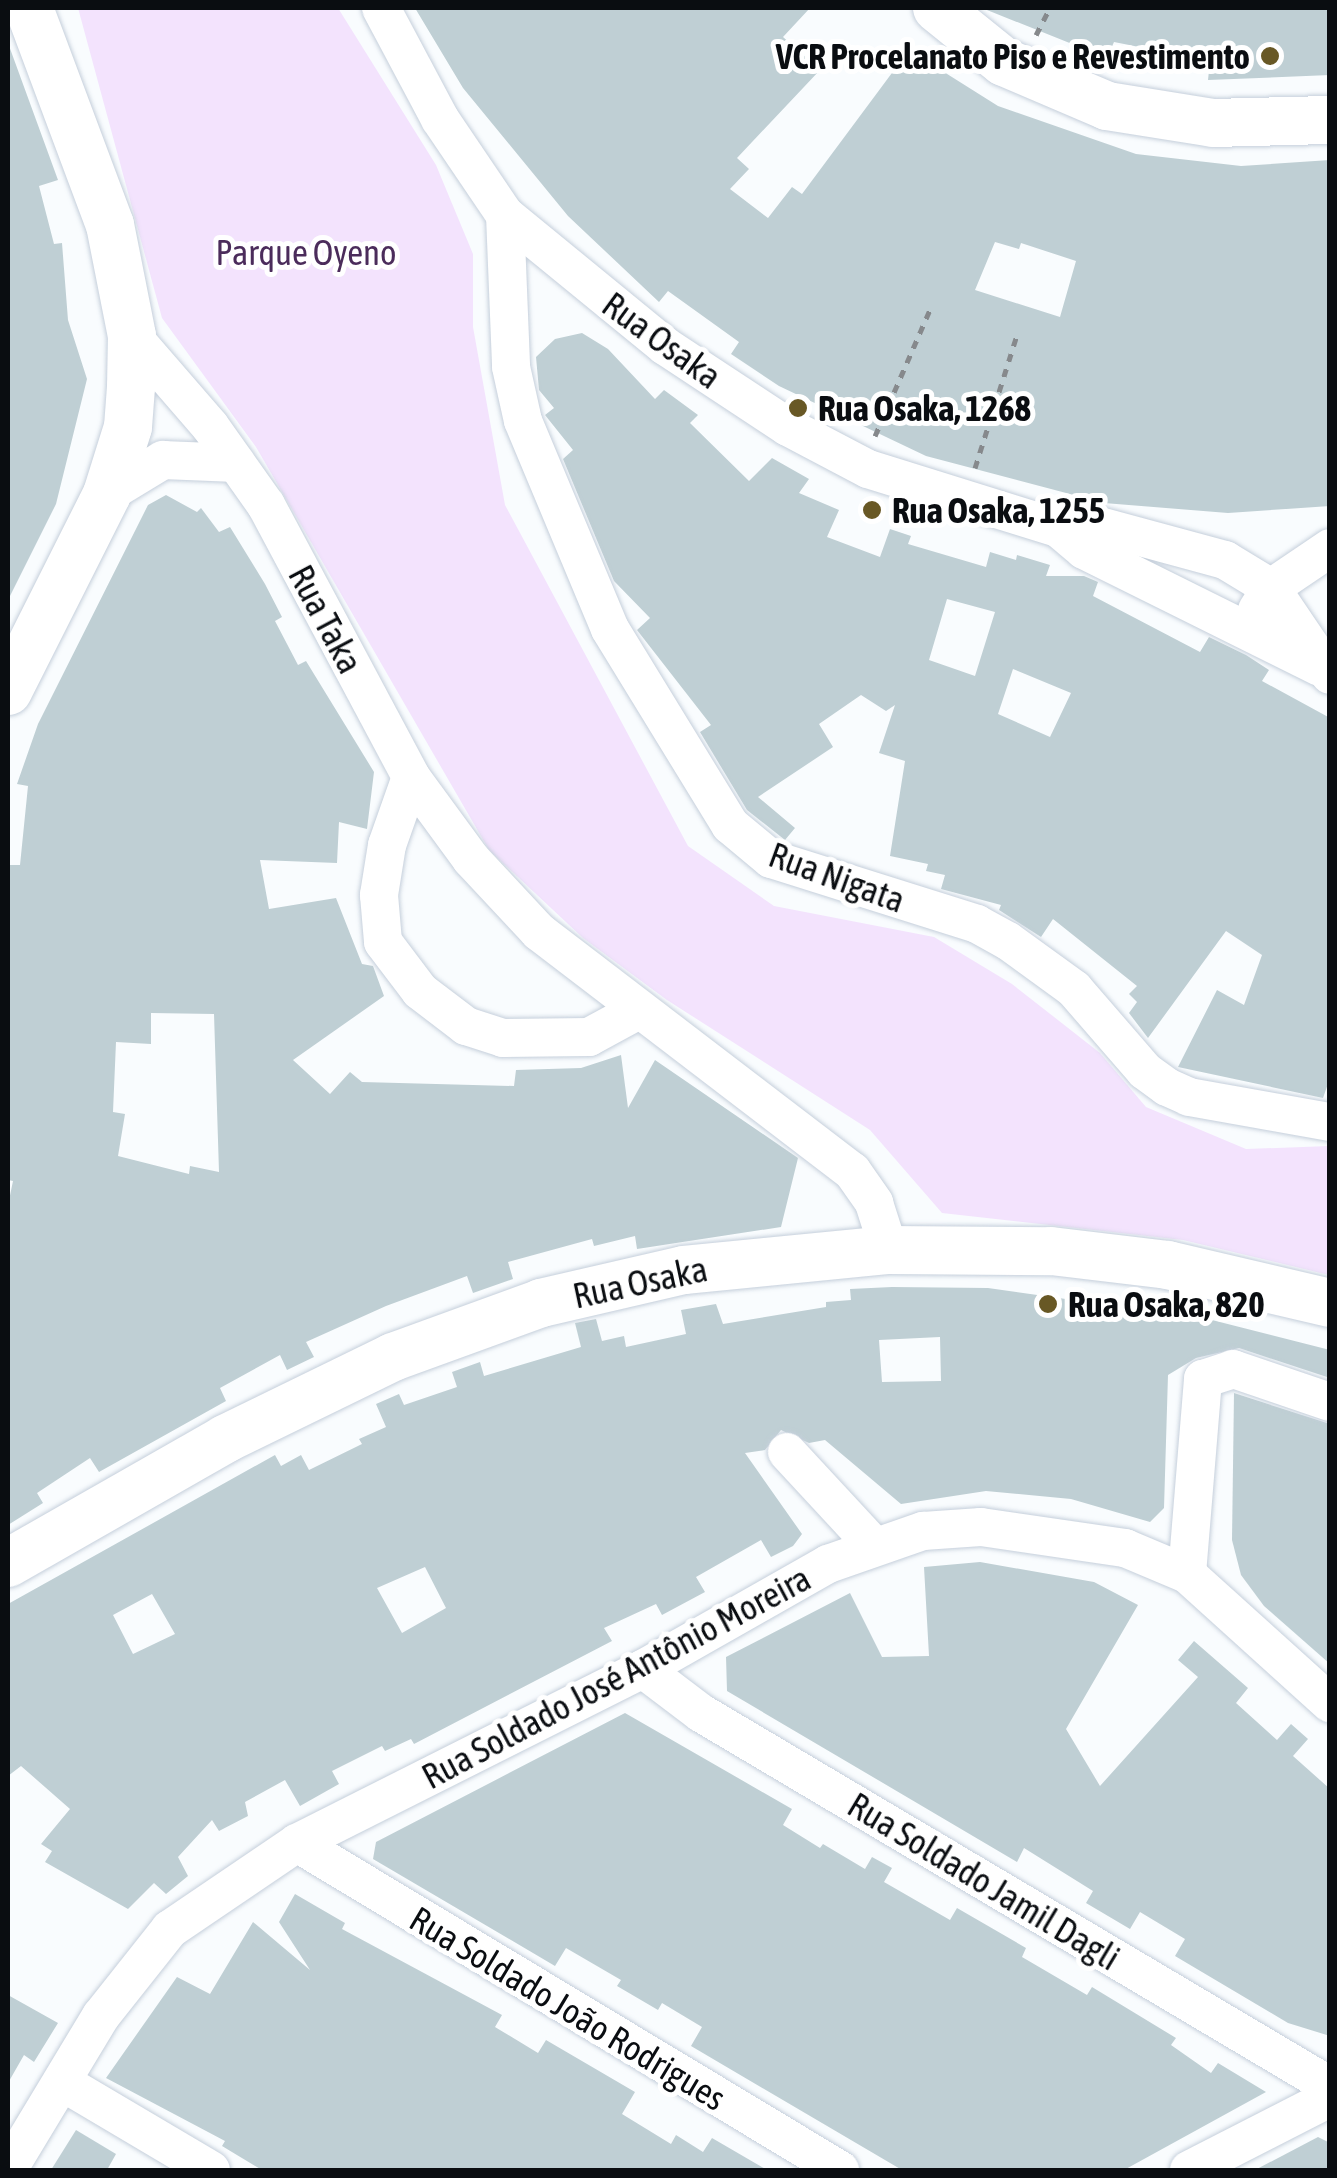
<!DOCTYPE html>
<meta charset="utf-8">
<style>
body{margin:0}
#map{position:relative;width:1337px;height:2178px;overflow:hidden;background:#f9fcfe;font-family:"Asap Condensed",sans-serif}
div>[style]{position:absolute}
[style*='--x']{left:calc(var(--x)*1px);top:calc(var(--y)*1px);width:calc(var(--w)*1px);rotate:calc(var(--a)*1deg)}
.green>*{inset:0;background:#f3e3fd}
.building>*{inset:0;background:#bfcfd4}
.path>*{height:5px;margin-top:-2.5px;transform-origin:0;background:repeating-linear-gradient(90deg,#86898c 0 8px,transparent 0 16px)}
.roads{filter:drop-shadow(0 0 2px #c5cfdb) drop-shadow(0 0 2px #c5cfdb)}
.minor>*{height:38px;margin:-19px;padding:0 19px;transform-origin:19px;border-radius:19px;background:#fff}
.major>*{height:48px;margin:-24px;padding:0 24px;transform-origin:24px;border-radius:24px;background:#fff}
.dots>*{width:28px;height:28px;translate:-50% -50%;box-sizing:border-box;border:5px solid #fff;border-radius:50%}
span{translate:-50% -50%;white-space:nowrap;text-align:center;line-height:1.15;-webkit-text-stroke:10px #fff;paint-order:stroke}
.poi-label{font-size:35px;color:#0a0d11;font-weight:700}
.right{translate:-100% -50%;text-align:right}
.left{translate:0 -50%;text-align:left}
.park-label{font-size:35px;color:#4b2c5b}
.street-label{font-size:35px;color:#0a0d11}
.frame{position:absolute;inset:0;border:10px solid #0a0d11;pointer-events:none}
</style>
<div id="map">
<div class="green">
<i style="clip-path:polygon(78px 8px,338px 8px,436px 165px,473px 254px,473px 327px,505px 505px,688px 846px,774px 906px,934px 937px,1012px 984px,1100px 1053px,1146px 1107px,1246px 1149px,1329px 1146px,1329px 1275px,1183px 1240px,942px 1213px,870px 1130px,667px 1000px,583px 938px,489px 850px,256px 447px,162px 318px)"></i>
</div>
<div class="building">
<i style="clip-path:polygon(evenodd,415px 8px,810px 8px,783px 37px,820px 70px,737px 158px,749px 169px,730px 189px,768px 218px,792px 187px,802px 194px,909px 50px,998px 106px,1136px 154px,1241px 166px,1330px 160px,1330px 506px,1228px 513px,1104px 503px,926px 456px,779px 386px,731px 354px,739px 342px,668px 291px,659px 302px,568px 216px,463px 88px,415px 8px,995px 242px,1019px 249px,1021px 243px,1076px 261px,1060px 317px,975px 290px,995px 242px)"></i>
<i style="clip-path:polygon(982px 8px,1330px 8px,1330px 75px,1208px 80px,1210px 61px,1114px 42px,1107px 58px)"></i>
<i style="clip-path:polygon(8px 43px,58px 180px,39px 186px,54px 244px,62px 243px,68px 320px,87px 379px,56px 504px,8px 600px)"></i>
<i style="clip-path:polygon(evenodd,582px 333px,608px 349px,655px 399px,664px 390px,698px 415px,690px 423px,749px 481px,772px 458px,809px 479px,799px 493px,839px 510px,827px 537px,880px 557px,890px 529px,911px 536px,908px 544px,986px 567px,990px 552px,1016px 560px,1017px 555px,1050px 565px,1046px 576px,1084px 576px,1098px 582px,1093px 596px,1200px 652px,1209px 637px,1246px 655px,1269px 670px,1262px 681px,1330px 718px,1330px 1078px,1323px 1098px,1178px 1067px,1217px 990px,1244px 1005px,1262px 955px,1226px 931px,1148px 1038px,1129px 1013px,1137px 1002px,1129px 994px,1137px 986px,1053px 919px,1041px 937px,999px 910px,1001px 905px,941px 889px,945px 875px,926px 871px,928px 864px,890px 856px,905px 761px,879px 753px,895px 705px,886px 711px,861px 695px,819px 724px,833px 747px,758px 797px,795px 828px,785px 840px,747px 810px,700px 732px,711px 725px,637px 630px,650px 618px,614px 581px,563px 459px,573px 450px,545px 415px,554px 408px,539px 390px,536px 357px,555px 339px,582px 333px,947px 599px,995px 612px,975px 676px,929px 660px,947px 599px,582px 333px,1013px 669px,1071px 693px,1050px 737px,998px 714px,1013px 669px)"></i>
<i style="clip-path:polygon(evenodd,166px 495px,197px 512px,201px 508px,219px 532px,230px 527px,265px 584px,282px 617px,275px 621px,298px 665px,306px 661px,374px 772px,367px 829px,339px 822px,337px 863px,260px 860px,269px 909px,336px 898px,362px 964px,373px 966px,384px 996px,293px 1060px,330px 1094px,350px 1072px,362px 1082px,514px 1086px,516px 1070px,581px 1068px,621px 1055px,628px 1108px,655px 1060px,798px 1158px,781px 1227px,637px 1249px,635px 1236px,594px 1246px,592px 1239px,508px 1262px,513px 1279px,473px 1293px,467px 1276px,386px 1306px,306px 1342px,314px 1357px,287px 1370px,280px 1355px,220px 1388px,226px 1401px,99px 1472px,90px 1458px,37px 1493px,43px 1503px,8px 1525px,8px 1205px,13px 1181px,8px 1180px,8px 865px,20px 865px,28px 786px,17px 784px,38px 724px,148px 505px,166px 495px,151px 1013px,214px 1014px,219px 1172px,190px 1166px,189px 1174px,118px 1156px,125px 1114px,113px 1112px,116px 1042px,151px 1044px,151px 1013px)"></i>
<i style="clip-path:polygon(evenodd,892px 1287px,988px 1288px,1208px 1319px,1330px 1350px,1330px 1378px,1239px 1348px,1196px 1358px,1168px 1375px,1164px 1508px,1150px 1522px,1071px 1499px,986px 1491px,901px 1504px,825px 1440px,809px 1443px,781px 1430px,765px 1450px,745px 1453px,802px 1534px,793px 1546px,771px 1557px,761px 1540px,696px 1577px,705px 1592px,662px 1615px,656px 1604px,604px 1628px,612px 1641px,414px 1744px,411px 1739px,385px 1751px,382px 1746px,332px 1771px,339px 1784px,300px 1806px,285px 1780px,245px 1802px,248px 1816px,219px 1831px,212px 1820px,178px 1857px,188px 1876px,166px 1894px,154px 1883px,128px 1909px,45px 1862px,52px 1851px,41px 1844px,70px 1809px,21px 1766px,8px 1776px,8px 1604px,275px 1455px,281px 1466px,301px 1455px,309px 1470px,362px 1444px,359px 1439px,386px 1427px,376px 1404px,399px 1394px,404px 1405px,457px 1387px,452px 1372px,480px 1362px,484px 1376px,581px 1347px,575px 1323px,596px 1319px,602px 1341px,624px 1336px,626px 1347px,686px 1334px,681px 1310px,716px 1304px,723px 1324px,826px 1307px,826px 1302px,851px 1300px,850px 1289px,892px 1287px,940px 1337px,941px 1381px,882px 1382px,879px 1340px,940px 1337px,892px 1287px,425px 1567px,446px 1608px,402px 1633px,377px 1588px,425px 1567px,892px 1287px,152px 1594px,175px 1634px,133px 1654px,113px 1615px,152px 1594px)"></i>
<i style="clip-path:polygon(1234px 1393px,1330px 1424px,1330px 1664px,1264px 1606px,1241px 1575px,1232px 1540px)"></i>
<i style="clip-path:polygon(980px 1562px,1094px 1582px,1138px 1605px,1066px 1729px,1100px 1786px,1198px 1677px,1178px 1660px,1194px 1641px,1248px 1688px,1236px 1703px,1277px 1740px,1291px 1724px,1308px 1739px,1293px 1756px,1330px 1789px,1330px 2036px,1288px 2023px,1175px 1956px,1185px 1939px,1140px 1912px,1130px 1929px,1086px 1903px,1093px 1891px,1024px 1848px,1017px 1862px,727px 1691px,726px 1657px,850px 1593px,882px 1657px,929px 1656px,924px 1567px)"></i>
<i style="clip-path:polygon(625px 1713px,792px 1809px,783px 1825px,820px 1848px,823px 1844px,865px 1869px,872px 1857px,892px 1868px,884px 1882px,950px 1920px,957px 1908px,1026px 1948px,1022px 1957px,1087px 1995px,1092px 1987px,1176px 2038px,1171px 2045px,1211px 2073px,1218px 2063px,1266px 2092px,1124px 2170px,902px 2170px,691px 2046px,702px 2027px,662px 2003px,658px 2010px,617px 1986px,621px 1980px,566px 1948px,555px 1966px,373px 1859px,376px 1842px)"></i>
<i style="clip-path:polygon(295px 1894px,345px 1923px,342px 1929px,502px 2015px,495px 2027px,538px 2053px,546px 2040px,635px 2092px,622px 2114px,671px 2144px,676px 2135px,703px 2152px,712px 2138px,767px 2170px,262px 2170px,222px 2146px,225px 2141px,106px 2078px,177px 1977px,210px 1994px,253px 1922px,310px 1970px,279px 1922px)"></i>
<i style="clip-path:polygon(8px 1995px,58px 2023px,34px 2062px,24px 2055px,8px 2083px)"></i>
<i style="clip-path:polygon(76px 2130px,116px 2154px,107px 2170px,51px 2170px)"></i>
<i style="clip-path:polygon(1318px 2137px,1330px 2143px,1330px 2170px,1255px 2170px)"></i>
</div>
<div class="path">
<i style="--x:1036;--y:35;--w:30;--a:-63"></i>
<i style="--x:875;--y:436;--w:141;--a:-66.5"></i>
<i style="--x:975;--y:468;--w:139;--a:-72.5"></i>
</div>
<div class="roads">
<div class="minor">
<i style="--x:381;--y:8;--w:126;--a:62"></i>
<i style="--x:440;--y:119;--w:116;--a:55.9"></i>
<i style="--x:505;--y:215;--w:207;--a:39.3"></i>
<i style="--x:665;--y:346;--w:147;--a:33.4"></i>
<i style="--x:788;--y:427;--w:90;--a:27.7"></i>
<i style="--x:868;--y:469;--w:199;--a:17.3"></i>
<i style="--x:1058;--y:528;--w:38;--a:-5"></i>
<i style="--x:1096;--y:525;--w:134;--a:15.2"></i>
<i style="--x:1225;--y:560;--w:54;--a:31.3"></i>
<i style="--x:1271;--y:588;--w:105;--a:55.9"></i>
<i style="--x:505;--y:215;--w:152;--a:87.7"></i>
<i style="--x:511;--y:367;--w:55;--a:77.5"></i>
<i style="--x:523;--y:421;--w:225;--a:67.3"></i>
<i style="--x:610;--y:629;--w:230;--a:58.5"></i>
<i style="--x:730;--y:825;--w:53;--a:39.7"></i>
<i style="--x:771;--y:859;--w:216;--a:17.5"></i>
<i style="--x:977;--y:924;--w:35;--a:29"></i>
<i style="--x:1008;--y:941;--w:82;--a:36"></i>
<i style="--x:1074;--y:989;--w:108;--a:49.1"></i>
<i style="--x:1145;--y:1071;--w:27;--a:36"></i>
<i style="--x:1167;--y:1087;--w:24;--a:24"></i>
<i style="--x:1189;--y:1097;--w:143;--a:10.1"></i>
<i style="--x:132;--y:336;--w:119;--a:49.1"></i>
<i style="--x:210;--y:426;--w:97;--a:54.7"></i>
<i style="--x:266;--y:505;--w:308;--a:61.9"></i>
<i style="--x:411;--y:777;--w:102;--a:53.8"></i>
<i style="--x:471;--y:859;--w:100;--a:47"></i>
<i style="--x:539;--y:932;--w:394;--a:37.4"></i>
<i style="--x:852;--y:1171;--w:39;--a:55"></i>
<i style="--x:874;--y:1203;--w:49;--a:72.3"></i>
<i style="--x:107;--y:494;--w:66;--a:-31.3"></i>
<i style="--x:163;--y:460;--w:73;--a:2.4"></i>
<i style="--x:1058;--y:528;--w:34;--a:40"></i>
<i style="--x:1084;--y:550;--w:263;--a:26.4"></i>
<i style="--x:1257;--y:610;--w:26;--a:-58"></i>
<i style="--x:1271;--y:588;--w:71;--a:-34.1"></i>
<i style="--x:411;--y:777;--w:72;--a:109.4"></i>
<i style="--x:387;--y:845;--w:51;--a:99.1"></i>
<i style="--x:379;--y:895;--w:47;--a:85.1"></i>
<i style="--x:383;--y:942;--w:61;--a:52.9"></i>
<i style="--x:420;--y:991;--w:58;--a:37.3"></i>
<i style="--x:466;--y:1026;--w:39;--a:18"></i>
<i style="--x:503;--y:1038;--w:86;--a:-0.7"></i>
<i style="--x:589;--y:1037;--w:57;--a:-28.4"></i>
<i style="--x:787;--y:1452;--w:129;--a:47.2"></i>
<i style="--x:1187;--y:1574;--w:196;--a:-85.3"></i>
<i style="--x:1203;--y:1379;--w:32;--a:-18"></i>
<i style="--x:1233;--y:1369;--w:102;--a:18.8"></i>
<i style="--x:643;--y:1669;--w:73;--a:37.2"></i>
<i style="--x:701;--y:1713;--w:731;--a:30.67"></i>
<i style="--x:297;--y:1843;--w:634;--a:31.06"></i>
<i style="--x:62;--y:2082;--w:173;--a:30.6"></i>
<i style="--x:8;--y:2170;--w:180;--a:-58.9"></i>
<i style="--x:101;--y:2016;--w:111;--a:-51.6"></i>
<i style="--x:170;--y:1929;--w:153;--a:-34.1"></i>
<i style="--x:297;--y:1843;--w:387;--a:-26.7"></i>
<i style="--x:643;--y:1669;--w:213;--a:-29.6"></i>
<i style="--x:828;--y:1564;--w:101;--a:-19.2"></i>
<i style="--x:923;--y:1531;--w:58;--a:-3.9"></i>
<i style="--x:981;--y:1527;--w:146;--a:8.3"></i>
<i style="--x:1125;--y:1548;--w:67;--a:22.8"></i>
<i style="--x:1187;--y:1574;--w:193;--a:42.1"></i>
<i style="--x:1189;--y:2170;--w:158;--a:-27.1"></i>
</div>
<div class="major">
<i style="--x:937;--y:8;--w:86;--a:38.9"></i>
<i style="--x:1004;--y:62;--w:112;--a:23.1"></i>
<i style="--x:1107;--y:106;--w:107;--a:9.1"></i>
<i style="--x:1213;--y:123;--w:117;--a:-1.5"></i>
<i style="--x:8;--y:691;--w:220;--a:-63.3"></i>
<i style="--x:107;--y:494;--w:70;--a:-72.6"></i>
<i style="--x:128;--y:427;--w:40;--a:-85.7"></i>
<i style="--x:131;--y:387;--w:51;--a:-88.9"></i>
<i style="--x:132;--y:336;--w:113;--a:-101.2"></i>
<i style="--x:110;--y:225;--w:232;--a:-110.5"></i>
<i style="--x:8;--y:1563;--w:250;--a:-29.7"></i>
<i style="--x:225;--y:1439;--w:187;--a:-26"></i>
<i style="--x:393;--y:1357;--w:158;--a:-20"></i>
<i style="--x:541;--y:1303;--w:147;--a:-13"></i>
<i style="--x:684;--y:1270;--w:206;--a:-5.6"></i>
<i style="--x:889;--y:1250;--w:162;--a:0.4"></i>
<i style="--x:1051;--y:1251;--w:118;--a:6.8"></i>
<i style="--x:1168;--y:1265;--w:166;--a:13.2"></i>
</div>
</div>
<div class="dots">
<i style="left:1270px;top:56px;background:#685825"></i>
<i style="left:798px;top:408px;background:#685825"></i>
<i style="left:872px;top:510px;background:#685825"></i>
<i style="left:1048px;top:1304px;background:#685825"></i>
</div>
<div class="poi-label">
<span class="right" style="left:1250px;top:56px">VCR Procelanato Piso e Revestimento</span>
<span class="left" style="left:818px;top:408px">Rua Osaka, 1268</span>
<span class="left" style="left:892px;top:510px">Rua Osaka, 1255</span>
<span class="left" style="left:1068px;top:1304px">Rua Osaka, 820</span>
</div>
<div class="park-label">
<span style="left:306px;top:252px">Parque Oyeno</span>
</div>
<div class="street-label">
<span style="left:662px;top:340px;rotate:36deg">Rua Osaka</span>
<span style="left:326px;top:619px;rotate:62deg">Rua Taka</span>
<span style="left:837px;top:877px;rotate:20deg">Rua Nigata</span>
<span style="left:640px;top:1282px;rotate:-12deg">Rua Osaka</span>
<span style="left:616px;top:1677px;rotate:-28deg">Rua Soldado José Antônio Moreira</span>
<span style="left:984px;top:1881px;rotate:31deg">Rua Soldado Jamil Dagli</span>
<span style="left:568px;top:2008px;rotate:31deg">Rua Soldado João Rodrigues</span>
</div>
<div class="frame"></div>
</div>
